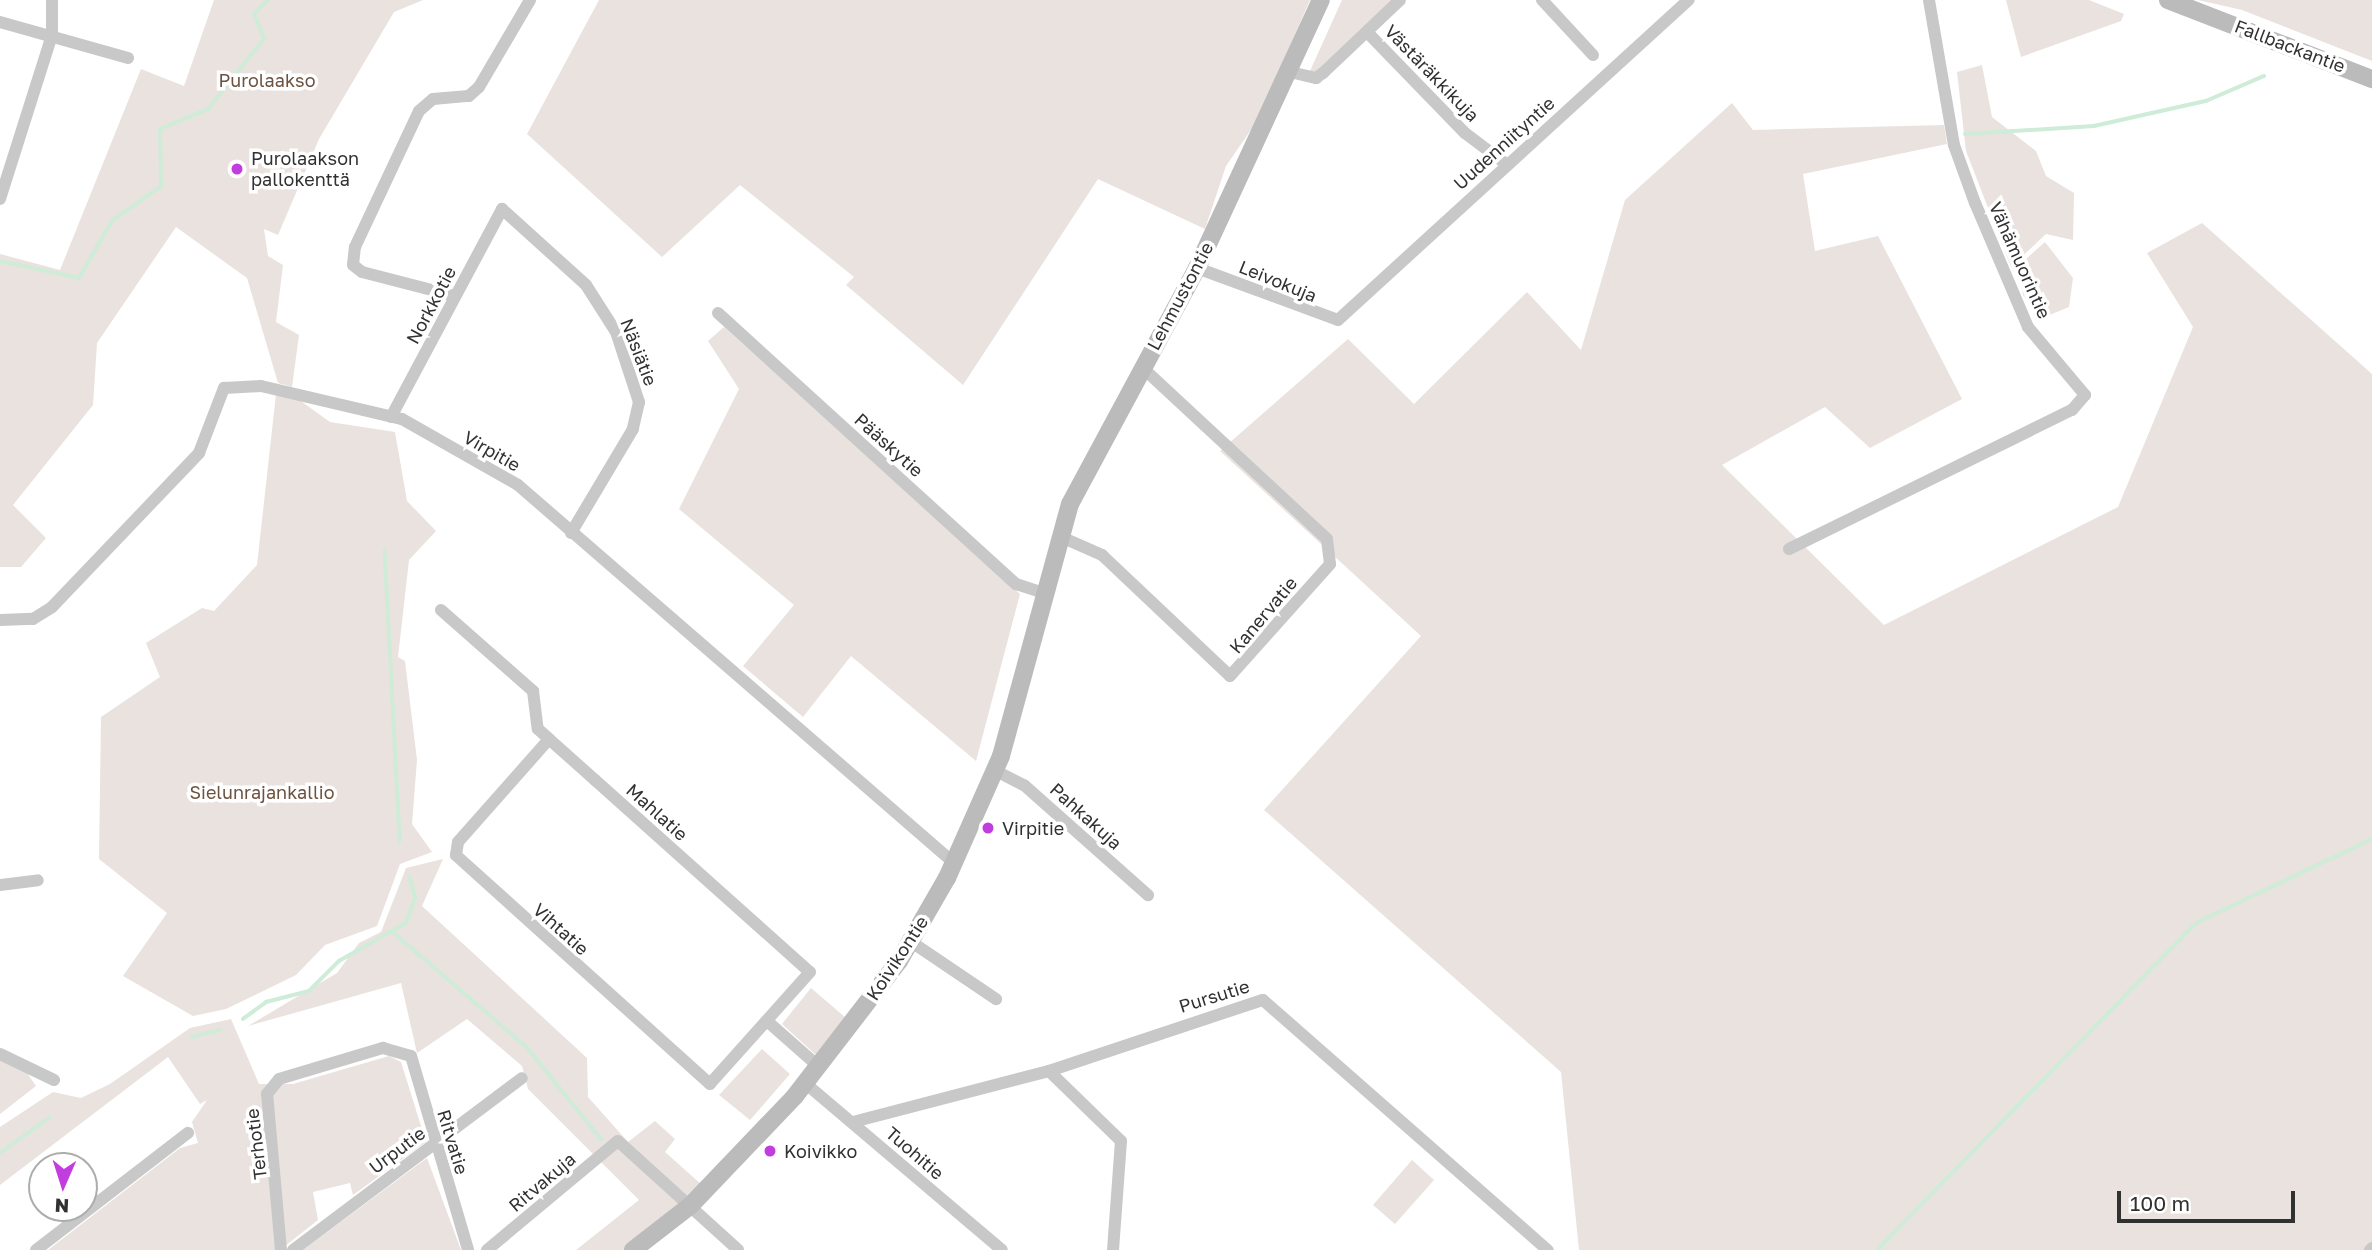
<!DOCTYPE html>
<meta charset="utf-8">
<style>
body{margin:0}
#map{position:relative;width:2372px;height:1250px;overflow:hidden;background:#fff;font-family:"Golos Text",sans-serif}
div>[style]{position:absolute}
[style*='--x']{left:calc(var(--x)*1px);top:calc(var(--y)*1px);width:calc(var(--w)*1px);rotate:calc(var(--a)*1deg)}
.green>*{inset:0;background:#eae2de}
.stream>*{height:3.5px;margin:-1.75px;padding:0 1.75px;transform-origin:1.75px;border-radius:1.75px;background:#ceecd7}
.street>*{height:12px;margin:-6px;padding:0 6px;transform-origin:6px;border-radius:6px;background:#c8c8c8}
.secondary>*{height:18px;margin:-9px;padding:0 9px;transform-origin:9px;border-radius:9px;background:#bbb}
.dots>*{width:19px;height:19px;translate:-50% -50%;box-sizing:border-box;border:4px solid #fff;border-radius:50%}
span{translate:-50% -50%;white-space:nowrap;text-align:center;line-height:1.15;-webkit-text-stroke:7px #fff;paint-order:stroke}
.street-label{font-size:18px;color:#313131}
.park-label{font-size:18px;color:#6c5340}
.poi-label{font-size:18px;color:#313131}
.left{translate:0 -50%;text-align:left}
.north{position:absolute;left:28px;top:1152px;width:70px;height:70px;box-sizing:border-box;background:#fff;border:2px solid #adadad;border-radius:50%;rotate:183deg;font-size:19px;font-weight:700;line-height:28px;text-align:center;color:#313131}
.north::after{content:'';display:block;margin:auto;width:24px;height:32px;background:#c23ddf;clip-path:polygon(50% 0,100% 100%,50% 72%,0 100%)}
.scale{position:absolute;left:2117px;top:1191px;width:178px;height:32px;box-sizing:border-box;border:4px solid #313131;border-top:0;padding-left:9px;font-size:21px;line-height:24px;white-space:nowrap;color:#313131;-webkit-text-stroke:5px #fff;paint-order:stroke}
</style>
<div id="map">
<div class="green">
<i style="clip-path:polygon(214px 0,423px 0,394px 12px,319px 139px,278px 235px,264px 229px,268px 256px,283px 265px,276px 322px,299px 335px,292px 387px,278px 383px,247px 278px,176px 227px,97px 343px,93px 405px,13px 505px,46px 538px,21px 567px,0 567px,0 254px,60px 270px,141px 69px,184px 86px)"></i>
<i style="clip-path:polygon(599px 0,1310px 0,1257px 121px,1226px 166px,1205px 229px,1098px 179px,963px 385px,846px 285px,854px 277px,740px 185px,662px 257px,527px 134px)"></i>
<i style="clip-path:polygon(1342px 0,1392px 0,1318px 72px,1310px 71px)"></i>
<i style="clip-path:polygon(2006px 0,2089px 0,2124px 14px,2121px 21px,2021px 57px)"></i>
<i style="clip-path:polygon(2198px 0,2372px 0,2372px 61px,2242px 10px)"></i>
<i style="clip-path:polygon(1982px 65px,1992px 117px,2036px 151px,2046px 176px,2074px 193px,2073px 240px,2046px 234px,2011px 267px,1966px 151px,1957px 72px)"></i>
<i style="clip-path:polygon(1732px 103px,1753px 130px,1944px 125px,1947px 144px,1803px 174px,1815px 251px,1878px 236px,1962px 399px,1870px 448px,1825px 407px,1722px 465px,1884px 625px,2118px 507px,2193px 327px,2147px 253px,2202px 223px,2372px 374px,2372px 1250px,1579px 1250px,1561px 1072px,1264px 810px,1421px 636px,1220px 451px,1348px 339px,1414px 404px,1527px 292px,1581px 350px,1625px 200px)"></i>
<i style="clip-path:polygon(2045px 242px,2073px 278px,2069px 307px,2042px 318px,2023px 295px,2018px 266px)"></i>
<i style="clip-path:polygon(724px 327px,1020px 594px,976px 761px,851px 656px,803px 717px,743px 666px,794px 605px,679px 509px,739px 389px,708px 341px)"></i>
<i style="clip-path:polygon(276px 394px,298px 399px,330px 422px,395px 432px,407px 501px,436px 531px,409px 560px,398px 657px,405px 661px,417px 760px,412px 824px,432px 852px,400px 864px,377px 926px,325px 945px,296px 975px,226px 1009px,193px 1016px,123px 976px,167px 913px,99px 859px,101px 717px,160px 677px,146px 643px,202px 608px,214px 611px,257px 565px)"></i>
<i style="clip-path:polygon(443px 859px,422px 906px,587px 1058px,588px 1097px,628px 1142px,655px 1121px,675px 1139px,665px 1152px,702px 1185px,623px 1250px,576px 1250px,639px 1200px,528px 1089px,522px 1066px,467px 1019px,417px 1053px,401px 983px,248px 1026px,337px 973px,359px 943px,381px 932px,406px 868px)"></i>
<i style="clip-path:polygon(811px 988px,846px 1018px,816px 1055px,782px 1024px)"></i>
<i style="clip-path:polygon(231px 1019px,259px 1084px,293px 1084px,389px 1056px,401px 1062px,426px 1142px,353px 1195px,350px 1183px,313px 1192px,318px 1220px,280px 1250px,48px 1250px,180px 1148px,198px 1143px,192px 1122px,207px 1100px,200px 1104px,168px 1057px,0 1185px,0 1127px,53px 1092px,81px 1098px,110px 1084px,190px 1028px)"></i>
<i style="clip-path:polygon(762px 1049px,790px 1074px,750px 1120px,719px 1095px)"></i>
<i style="clip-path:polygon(0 1059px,25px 1070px,36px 1086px,0 1114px)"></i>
<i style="clip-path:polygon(427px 1158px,461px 1250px,303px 1250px)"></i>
<i style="clip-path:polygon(1412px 1160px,1434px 1180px,1395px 1224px,1373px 1205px)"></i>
</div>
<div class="stream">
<i style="--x:1965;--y:134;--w:129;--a:-3.5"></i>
<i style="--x:2094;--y:126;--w:115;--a:-12.6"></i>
<i style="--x:2206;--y:101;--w:63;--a:-23.3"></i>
<i style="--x:0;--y:261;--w:81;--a:12.1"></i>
<i style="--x:79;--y:278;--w:66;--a:-59.9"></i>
<i style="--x:112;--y:221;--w:60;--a:-35.5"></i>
<i style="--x:161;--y:186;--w:57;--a:-91"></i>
<i style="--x:160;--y:129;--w:52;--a:-22.6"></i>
<i style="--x:208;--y:109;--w:90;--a:-51.3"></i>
<i style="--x:264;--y:39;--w:27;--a:-112"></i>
<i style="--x:254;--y:14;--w:20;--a:-45"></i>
<i style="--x:385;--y:551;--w:290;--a:87"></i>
<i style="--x:392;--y:931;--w:178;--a:40.7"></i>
<i style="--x:527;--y:1047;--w:119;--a:51.1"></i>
<i style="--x:243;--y:1019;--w:29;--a:-36"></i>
<i style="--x:266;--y:1002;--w:44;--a:-14.3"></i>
<i style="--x:309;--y:991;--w:42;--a:-45"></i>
<i style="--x:339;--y:961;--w:77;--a:-29.6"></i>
<i style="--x:406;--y:923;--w:27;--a:-70"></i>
<i style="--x:415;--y:898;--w:21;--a:-104"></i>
<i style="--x:192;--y:1037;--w:29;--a:-14"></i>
<i style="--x:0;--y:1153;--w:60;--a:-35.5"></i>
<i style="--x:1877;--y:1250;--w:457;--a:-45.7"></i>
<i style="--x:2196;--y:923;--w:195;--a:-25.5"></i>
</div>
<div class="street">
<i style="--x:1542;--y:0;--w:75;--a:47.2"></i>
<i style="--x:0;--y:22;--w:133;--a:15.7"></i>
<i style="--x:1367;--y:32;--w:141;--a:45.9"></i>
<i style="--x:1465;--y:133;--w:51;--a:37.1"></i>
<i style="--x:1290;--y:72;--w:27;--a:13"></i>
<i style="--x:1316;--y:78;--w:9;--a:-36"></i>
<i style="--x:1323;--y:73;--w:106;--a:-43.5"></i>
<i style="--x:0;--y:199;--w:172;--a:-72.4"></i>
<i style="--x:52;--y:35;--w:35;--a:-90"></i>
<i style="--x:1197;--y:268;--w:150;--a:20.2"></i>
<i style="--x:1338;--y:320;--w:475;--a:-42.4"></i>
<i style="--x:455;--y:296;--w:96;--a:-165.5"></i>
<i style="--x:362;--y:272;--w:11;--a:-142"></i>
<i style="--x:353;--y:265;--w:18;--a:-84"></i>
<i style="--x:355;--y:247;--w:150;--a:-64.8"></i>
<i style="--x:419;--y:111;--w:18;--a:-41"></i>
<i style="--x:433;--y:99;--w:36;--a:-5"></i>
<i style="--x:469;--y:96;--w:13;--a:-42"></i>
<i style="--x:479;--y:87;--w:101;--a:-59.6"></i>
<i style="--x:718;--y:313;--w:403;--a:42.3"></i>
<i style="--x:1016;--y:584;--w:28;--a:18"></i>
<i style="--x:391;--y:417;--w:236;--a:-61.9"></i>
<i style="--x:502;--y:209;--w:113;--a:42.1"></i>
<i style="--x:586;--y:285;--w:56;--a:57.4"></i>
<i style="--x:616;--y:332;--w:74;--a:71.8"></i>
<i style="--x:639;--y:402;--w:28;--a:103"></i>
<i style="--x:633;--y:429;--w:121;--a:120.8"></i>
<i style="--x:1059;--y:536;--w:47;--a:23.8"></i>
<i style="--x:1102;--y:555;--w:176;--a:43.4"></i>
<i style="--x:1230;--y:676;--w:150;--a:-48.2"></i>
<i style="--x:1330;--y:564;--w:25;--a:-97"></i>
<i style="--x:1327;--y:539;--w:253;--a:-137.1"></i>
<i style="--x:1789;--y:549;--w:315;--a:-26.2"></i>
<i style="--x:2072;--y:410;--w:20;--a:-49"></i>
<i style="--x:2085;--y:395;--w:89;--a:-130"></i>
<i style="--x:2028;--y:327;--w:135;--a:-113.1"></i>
<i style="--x:1975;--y:203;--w:62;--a:-109.9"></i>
<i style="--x:1954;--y:145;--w:147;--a:-99.8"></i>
<i style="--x:441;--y:610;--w:123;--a:41.4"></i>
<i style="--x:533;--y:691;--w:38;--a:83"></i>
<i style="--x:538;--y:729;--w:15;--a:42"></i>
<i style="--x:549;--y:739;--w:62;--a:41.7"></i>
<i style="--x:595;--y:780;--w:288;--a:41.8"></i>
<i style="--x:810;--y:972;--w:150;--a:131.8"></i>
<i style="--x:710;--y:1084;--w:342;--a:-138"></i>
<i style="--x:456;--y:855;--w:13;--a:-81"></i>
<i style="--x:458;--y:842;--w:137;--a:-48.5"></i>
<i style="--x:0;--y:620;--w:33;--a:-2"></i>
<i style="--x:33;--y:619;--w:22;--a:-32"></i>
<i style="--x:52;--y:607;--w:213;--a:-46.3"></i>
<i style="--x:199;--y:453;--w:70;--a:-69"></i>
<i style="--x:224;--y:388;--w:37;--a:-3"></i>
<i style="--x:261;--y:386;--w:145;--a:13.2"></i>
<i style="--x:402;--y:419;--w:133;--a:29.6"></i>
<i style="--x:518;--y:485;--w:577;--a:40.92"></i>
<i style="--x:996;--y:771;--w:31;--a:27"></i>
<i style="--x:1024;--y:785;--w:166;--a:41.6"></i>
<i style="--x:0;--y:885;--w:38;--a:-7"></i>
<i style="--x:910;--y:941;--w:104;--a:34"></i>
<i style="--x:767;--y:1021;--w:68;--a:41.4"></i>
<i style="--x:0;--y:1054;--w:60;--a:25.7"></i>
<i style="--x:1049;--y:1071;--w:100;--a:44.2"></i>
<i style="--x:1121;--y:1141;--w:109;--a:94.2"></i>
<i style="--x:805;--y:1083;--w:258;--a:40.3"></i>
<i style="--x:853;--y:1122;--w:203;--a:-14.6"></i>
<i style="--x:1049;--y:1071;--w:225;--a:-18.4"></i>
<i style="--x:1263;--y:1000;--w:379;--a:41.3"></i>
<i style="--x:36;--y:1250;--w:192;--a:-37.6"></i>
<i style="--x:281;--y:1250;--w:157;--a:-95.1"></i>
<i style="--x:267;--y:1094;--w:19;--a:-51"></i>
<i style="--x:279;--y:1079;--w:109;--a:-16.6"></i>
<i style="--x:383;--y:1048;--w:29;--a:16"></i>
<i style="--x:411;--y:1056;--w:202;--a:73.6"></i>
<i style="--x:293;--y:1250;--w:286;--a:-36.9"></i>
<i style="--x:487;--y:1250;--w:170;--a:-39.8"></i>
<i style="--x:618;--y:1141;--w:162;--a:42.2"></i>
<i style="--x:2370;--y:1250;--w:3;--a:-45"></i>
</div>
<div class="secondary">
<i style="--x:2168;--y:0;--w:219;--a:21.2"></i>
<i style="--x:633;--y:1250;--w:72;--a:-37.7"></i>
<i style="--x:690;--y:1206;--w:152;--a:-46.3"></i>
<i style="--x:795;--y:1096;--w:170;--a:-52.4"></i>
<i style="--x:899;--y:961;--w:96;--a:-60"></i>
<i style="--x:947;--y:878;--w:133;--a:-66.1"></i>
<i style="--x:1001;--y:756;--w:261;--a:-74.7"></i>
<i style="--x:1070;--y:504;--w:268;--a:-61.7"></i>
<i style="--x:1197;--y:268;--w:295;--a:-65.2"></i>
</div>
<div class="dots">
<i style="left:237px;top:169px;background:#c23ddf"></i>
<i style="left:988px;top:828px;background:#c23ddf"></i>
<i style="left:770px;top:1151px;background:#c23ddf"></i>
</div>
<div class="street-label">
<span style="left:2290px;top:46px;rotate:21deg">Fallbackantie</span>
<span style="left:1432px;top:73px;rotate:46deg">Västäräkkikuja</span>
<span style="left:1504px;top:143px;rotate:-42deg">Uudenniityntie</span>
<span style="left:2020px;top:260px;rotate:66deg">Vähämuorintie</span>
<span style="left:1278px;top:281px;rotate:22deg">Leivokuja</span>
<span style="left:1180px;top:296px;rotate:-62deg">Lehmustontie</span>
<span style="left:431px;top:305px;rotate:-62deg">Norkkotie</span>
<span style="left:639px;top:352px;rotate:69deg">Näsiätie</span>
<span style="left:889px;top:445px;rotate:42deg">Pääskytie</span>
<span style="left:492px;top:451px;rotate:30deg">Virpitie</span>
<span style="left:1263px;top:615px;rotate:-50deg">Kanervatie</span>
<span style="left:657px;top:812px;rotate:42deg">Mahlatie</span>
<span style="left:1086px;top:816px;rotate:42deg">Pahkakuja</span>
<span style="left:561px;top:929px;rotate:42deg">Vihtatie</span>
<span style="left:897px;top:958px;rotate:-57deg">Koivikontie</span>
<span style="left:1214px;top:996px;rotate:-17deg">Pursutie</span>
<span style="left:453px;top:1142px;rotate:73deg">Ritvatie</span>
<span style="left:256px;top:1144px;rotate:-97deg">Terhotie</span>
<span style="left:397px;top:1150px;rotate:-37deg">Urputie</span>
<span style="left:915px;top:1153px;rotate:41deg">Tuohitie</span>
<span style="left:542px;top:1182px;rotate:-40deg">Ritvakuja</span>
</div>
<div class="park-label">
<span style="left:267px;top:80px">Purolaakso</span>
<span style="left:262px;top:792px">Sielunrajankallio</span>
</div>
<div class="poi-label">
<span class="left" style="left:251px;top:169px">Purolaakson<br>pallokenttä</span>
<span class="left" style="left:1002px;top:828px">Virpitie</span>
<span class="left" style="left:784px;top:1151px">Koivikko</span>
</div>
<div class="north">N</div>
<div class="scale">100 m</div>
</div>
